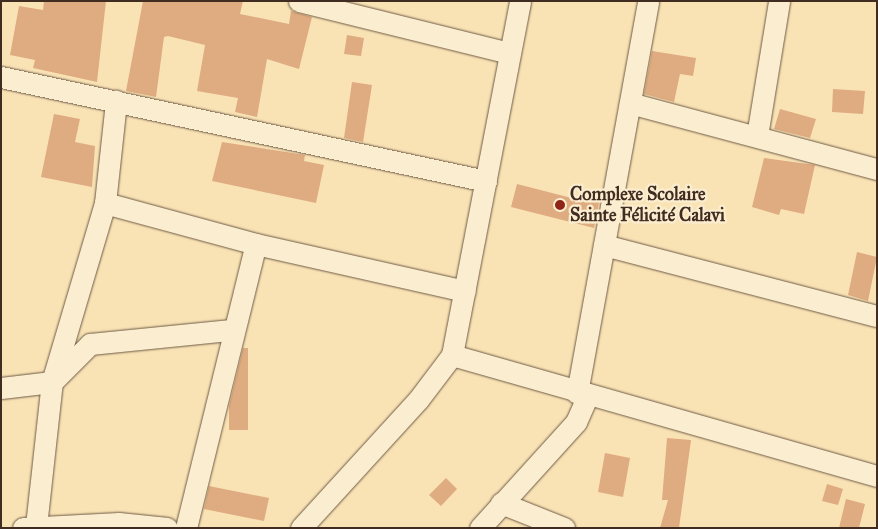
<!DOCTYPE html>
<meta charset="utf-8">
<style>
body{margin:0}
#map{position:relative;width:878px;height:529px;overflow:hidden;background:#f9e3b5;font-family:"IM FELL Great Primer",serif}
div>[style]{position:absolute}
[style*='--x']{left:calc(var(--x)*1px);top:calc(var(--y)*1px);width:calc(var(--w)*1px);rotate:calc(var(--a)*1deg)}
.building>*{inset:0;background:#dfab80}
.roads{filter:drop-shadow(0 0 1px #6f5a46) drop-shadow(0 0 1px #6f5a46)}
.minor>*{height:21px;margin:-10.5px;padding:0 10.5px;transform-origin:10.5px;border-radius:10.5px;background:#fbedcf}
.dots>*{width:14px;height:14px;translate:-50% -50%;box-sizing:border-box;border:2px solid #fbedcf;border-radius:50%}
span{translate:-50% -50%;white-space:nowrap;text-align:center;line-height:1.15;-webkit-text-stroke:4.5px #fbedcf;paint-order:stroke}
.poi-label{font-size:18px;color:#412c21;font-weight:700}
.left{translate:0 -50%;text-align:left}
.frame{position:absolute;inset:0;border:2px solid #412c21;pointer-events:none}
</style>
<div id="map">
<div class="building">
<i style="clip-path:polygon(44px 1px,106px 1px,97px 82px,33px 68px,35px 60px,10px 55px,19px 6px,43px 10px)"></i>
<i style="clip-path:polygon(143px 1px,243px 1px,240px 14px,289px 24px,291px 11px,312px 17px,299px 69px,267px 59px,257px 117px,235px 112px,238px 98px,197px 91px,205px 45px,168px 36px,164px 37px,156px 97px,126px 91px)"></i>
<i style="clip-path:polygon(347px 35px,364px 38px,361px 56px,344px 54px)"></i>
<i style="clip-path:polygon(652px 51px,696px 58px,693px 76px,680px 74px,674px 102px,644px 94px)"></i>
<i style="clip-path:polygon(352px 82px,372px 85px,363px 142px,344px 138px)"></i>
<i style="clip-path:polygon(833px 89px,865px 91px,863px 114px,832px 112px)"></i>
<i style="clip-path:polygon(780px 109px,816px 119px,810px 138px,774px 129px)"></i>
<i style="clip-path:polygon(54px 114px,80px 119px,75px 142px,95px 146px,92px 187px,41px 177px)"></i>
<i style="clip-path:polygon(222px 142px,305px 155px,304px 161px,324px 165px,316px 203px,212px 181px)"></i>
<i style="clip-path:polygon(764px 158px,815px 165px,804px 214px,781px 209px,779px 215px,752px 207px)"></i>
<i style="clip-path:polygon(517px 184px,591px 203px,594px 190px,601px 192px,594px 228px,511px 207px)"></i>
<i style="clip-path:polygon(857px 252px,877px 257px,868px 301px,848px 295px)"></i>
<i style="clip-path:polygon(243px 348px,248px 348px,248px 430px,229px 430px,229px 406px)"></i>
<i style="clip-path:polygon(667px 438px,691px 440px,679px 528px,660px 528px,668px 500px,662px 500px)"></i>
<i style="clip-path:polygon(605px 453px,630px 458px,623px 497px,598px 492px)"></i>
<i style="clip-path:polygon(446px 478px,457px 489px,441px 506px,429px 495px)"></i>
<i style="clip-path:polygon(827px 484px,843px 489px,838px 505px,822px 501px)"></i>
<i style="clip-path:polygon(209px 486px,269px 498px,264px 521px,204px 509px)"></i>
<i style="clip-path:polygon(846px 499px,865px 504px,859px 528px,839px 528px)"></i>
</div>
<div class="roads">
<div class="minor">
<i style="--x:299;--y:1;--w:216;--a:13.9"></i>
<i style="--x:1;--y:77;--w:496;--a:12.1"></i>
<i style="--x:630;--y:103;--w:256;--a:15"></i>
<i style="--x:757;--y:136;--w:137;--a:-80.7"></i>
<i style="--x:105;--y:203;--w:156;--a:15.2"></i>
<i style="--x:256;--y:244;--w:214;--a:12.7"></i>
<i style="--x:604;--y:245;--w:282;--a:14.6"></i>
<i style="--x:452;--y:355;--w:442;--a:15.9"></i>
<i style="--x:1;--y:388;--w:51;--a:-6.7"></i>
<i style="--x:52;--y:382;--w:54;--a:-45"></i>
<i style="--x:90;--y:344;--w:142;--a:-5.7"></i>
<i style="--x:577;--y:393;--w:398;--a:-79.7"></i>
<i style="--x:501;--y:503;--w:68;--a:21.6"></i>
<i style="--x:36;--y:526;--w:145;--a:-83.7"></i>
<i style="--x:52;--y:382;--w:187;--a:-73.5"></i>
<i style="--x:105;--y:203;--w:103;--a:-83.8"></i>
<i style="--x:23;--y:528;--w:96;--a:-3"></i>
<i style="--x:119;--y:523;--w:48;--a:5.9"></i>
<i style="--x:186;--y:528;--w:292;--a:-76.2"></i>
<i style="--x:301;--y:528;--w:173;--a:-47.6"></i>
<i style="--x:418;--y:400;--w:56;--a:-52.9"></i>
<i style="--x:452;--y:355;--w:360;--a:-79.1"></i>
<i style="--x:480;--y:528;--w:143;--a:-47.8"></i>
<i style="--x:576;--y:422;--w:27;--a:-66"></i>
</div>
</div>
<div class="dots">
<i style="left:560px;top:205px;background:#8f2418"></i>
</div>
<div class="poi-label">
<span class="left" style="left:570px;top:205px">Complexe Scolaire<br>Sainte Félicité Calavi</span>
</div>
<div class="frame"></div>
</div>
